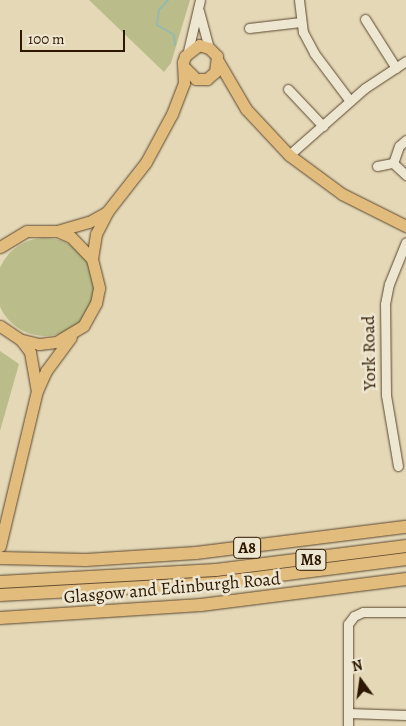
<!DOCTYPE html>
<style>
body{margin:0}
#map{position:relative;width:406px;height:726px;overflow:hidden;background:#e4d8b7;font-family:Alegreya,serif}
div>[style]{position:absolute}
[style*='--x']{left:calc(var(--x)*1px);top:calc(var(--y)*1px);width:calc(var(--w)*1px);rotate:calc(var(--a)*1deg)}
.green>*{inset:0;background:#babd8a}
.round{border-radius:50%}
.stream>*{height:2px;margin:-1px;padding:0 1px;transform-origin:1px;border-radius:1px;background:#95baad}
.roads{filter:drop-shadow(0 0 1px #5c472e) drop-shadow(0 0 1px #5c472e)}
.minor>*{height:9px;margin:-4.5px;padding:0 4.5px;transform-origin:4.5px;border-radius:4.5px;background:#ede6d0}
.major>*{height:11px;margin:-5.5px;padding:0 5.5px;transform-origin:5.5px;border-radius:5.5px;background:#e2bc7c}
.highway>*{height:12px;margin:-6px;padding:0 6px;transform-origin:6px;border-radius:6px;background:#e2bc7c}
span{translate:-50% -50%;white-space:nowrap;text-align:center;line-height:1.15;-webkit-text-stroke:5px #ede6d0;paint-order:stroke}
.shield-label span{padding:1px 4px;background:#ede6d0;border:1px solid;border-radius:4px;-webkit-text-stroke-width:0}
.shield-label{font-size:16px;color:#2e1700;font-weight:700}
.street-label{font-size:18px;color:#2e1700}
.north{position:absolute;left:336px;top:656px;width:50px;height:50px;-webkit-text-stroke:4px #ede6d0;paint-order:stroke;rotate:346deg;font-size:14px;font-weight:700;line-height:20px;text-align:center;color:#2e1700}
.north::after{content:'';display:block;margin:auto;width:18px;height:22px;background:#2e1700;clip-path:polygon(50% 0,100% 100%,50% 72%,0 100%)}
.scale{position:absolute;left:20px;top:30px;width:105px;height:22px;box-sizing:border-box;border:2px solid #2e1700;border-top:0;padding-left:6px;font-size:15px;line-height:18px;white-space:nowrap;color:#2e1700;-webkit-text-stroke:4px #ede6d0;paint-order:stroke}
</style>
<div id="map">
<div class="green">
<i style="clip-path:polygon(89px 0,190px 0,171px 63px,164px 72px)"></i>
<i class="round" style="left:-4px;top:238px;width:98px;height:98px"></i>
<i style="clip-path:polygon(0 351px,19px 364px,0 431px)"></i>
</div>
<div class="stream">
<i style="--x:168;--y:0;--w:13;--a:132"></i>
<i style="--x:159;--y:10;--w:15;--a:98"></i>
<i style="--x:157;--y:25;--w:20;--a:30"></i>
<i style="--x:174;--y:35;--w:10;--a:84"></i>
</div>
<div class="roads">
<div class="minor">
<i style="--x:299;--y:0;--w:32;--a:83"></i>
<i style="--x:303;--y:32;--w:24;--a:62"></i>
<i style="--x:314;--y:53;--w:60;--a:53.1"></i>
<i style="--x:199;--y:11;--w:38;--a:75"></i>
<i style="--x:365;--y:19;--w:58;--a:57.7"></i>
<i style="--x:249;--y:28;--w:52;--a:-6.6"></i>
<i style="--x:188;--y:51;--w:52;--a:-76.8"></i>
<i style="--x:288;--y:89;--w:51;--a:46.6"></i>
<i style="--x:406;--y:140;--w:9;--a:139"></i>
<i style="--x:399;--y:146;--w:18;--a:109"></i>
<i style="--x:393;--y:163;--w:18;--a:43"></i>
<i style="--x:289;--y:155;--w:101;--a:-41.4"></i>
<i style="--x:365;--y:88;--w:49;--a:-33.4"></i>
<i style="--x:377;--y:166;--w:16;--a:-11"></i>
<i style="--x:398;--y:466;--w:72;--a:-99.6"></i>
<i style="--x:386;--y:395;--w:91;--a:-90.6"></i>
<i style="--x:385;--y:304;--w:20;--a:-79"></i>
<i style="--x:389;--y:284;--w:45;--a:-68"></i>
<i style="--x:348;--y:713;--w:58;--a:2"></i>
<i style="--x:348;--y:726;--w:102;--a:-90"></i>
<i style="--x:348;--y:624;--w:10;--a:-53"></i>
<i style="--x:354;--y:616;--w:10;--a:-24"></i>
<i style="--x:363;--y:612;--w:43;--a:0"></i>
</div>
<div class="major">
<i style="--x:218;--y:61;--w:56;--a:59.7"></i>
<i style="--x:246;--y:109;--w:63;--a:46.9"></i>
<i style="--x:289;--y:155;--w:66;--a:36.3"></i>
<i style="--x:342;--y:194;--w:72;--a:26.6"></i>
<i style="--x:57;--y:231;--w:33;--a:-16"></i>
<i style="--x:89;--y:222;--w:21;--a:-29"></i>
<i style="--x:0;--y:247;--w:31;--a:-31"></i>
<i style="--x:27;--y:231;--w:30;--a:0"></i>
<i style="--x:57;--y:231;--w:15;--a:23"></i>
<i style="--x:71;--y:237;--w:30;--a:46"></i>
<i style="--x:92;--y:259;--w:30;--a:76"></i>
<i style="--x:99;--y:288;--w:15;--a:101"></i>
<i style="--x:96;--y:303;--w:26;--a:119"></i>
<i style="--x:83;--y:326;--w:31;--a:149"></i>
<i style="--x:56;--y:342;--w:17;--a:173"></i>
<i style="--x:39;--y:344;--w:18;--a:-167"></i>
<i style="--x:21;--y:340;--w:25;--a:-146"></i>
<i style="--x:92;--y:259;--w:25;--a:-81"></i>
<i style="--x:96;--y:234;--w:25;--a:-63"></i>
<i style="--x:107;--y:212;--w:63;--a:-52"></i>
<i style="--x:146;--y:162;--w:55;--a:-61.6"></i>
<i style="--x:172;--y:114;--w:33;--a:-69"></i>
<i style="--x:184;--y:83;--w:21;--a:-93"></i>
<i style="--x:183;--y:62;--w:6;--a:-72"></i>
<i style="--x:185;--y:56;--w:18;--a:-38"></i>
<i style="--x:199;--y:45;--w:10;--a:17"></i>
<i style="--x:209;--y:48;--w:11;--a:45"></i>
<i style="--x:217;--y:56;--w:16;--a:97"></i>
<i style="--x:215;--y:72;--w:11;--a:139"></i>
<i style="--x:207;--y:79;--w:11;--a:180"></i>
<i style="--x:196;--y:79;--w:17;--a:-135"></i>
<i style="--x:21;--y:340;--w:15;--a:53"></i>
<i style="--x:30;--y:352;--w:39;--a:80"></i>
<i style="--x:0;--y:546;--w:159;--a:-76.6"></i>
<i style="--x:37;--y:391;--w:22;--a:-66"></i>
<i style="--x:46;--y:371;--w:42;--a:-53.7"></i>
</div>
<div class="highway">
<i style="--x:0;--y:558;--w:86;--a:1.3"></i>
<i style="--x:86;--y:560;--w:110;--a:-3.6"></i>
<i style="--x:196;--y:553;--w:212;--a:-7.1"></i>
<i style="--x:0;--y:582;--w:216;--a:-3.2"></i>
<i style="--x:216;--y:570;--w:192;--a:-7.2"></i>
<i style="--x:0;--y:595;--w:216;--a:-3.2"></i>
<i style="--x:216;--y:583;--w:192;--a:-7.2"></i>
<i style="--x:0;--y:618;--w:201;--a:-3.7"></i>
<i style="--x:201;--y:605;--w:207;--a:-7.2"></i>
</div>
</div>
<div class="shield-label">
<span style="left:247px;top:548px">A8</span>
<span style="left:311px;top:560px">M8</span>
</div>
<div class="street-label">
<span style="left:369px;top:353px;rotate:-91deg">York Road</span>
<span style="left:172px;top:588px;rotate:-5deg">Glasgow and Edinburgh Road</span>
</div>
<div class="north">N</div>
<div class="scale">100 m</div>
</div>
